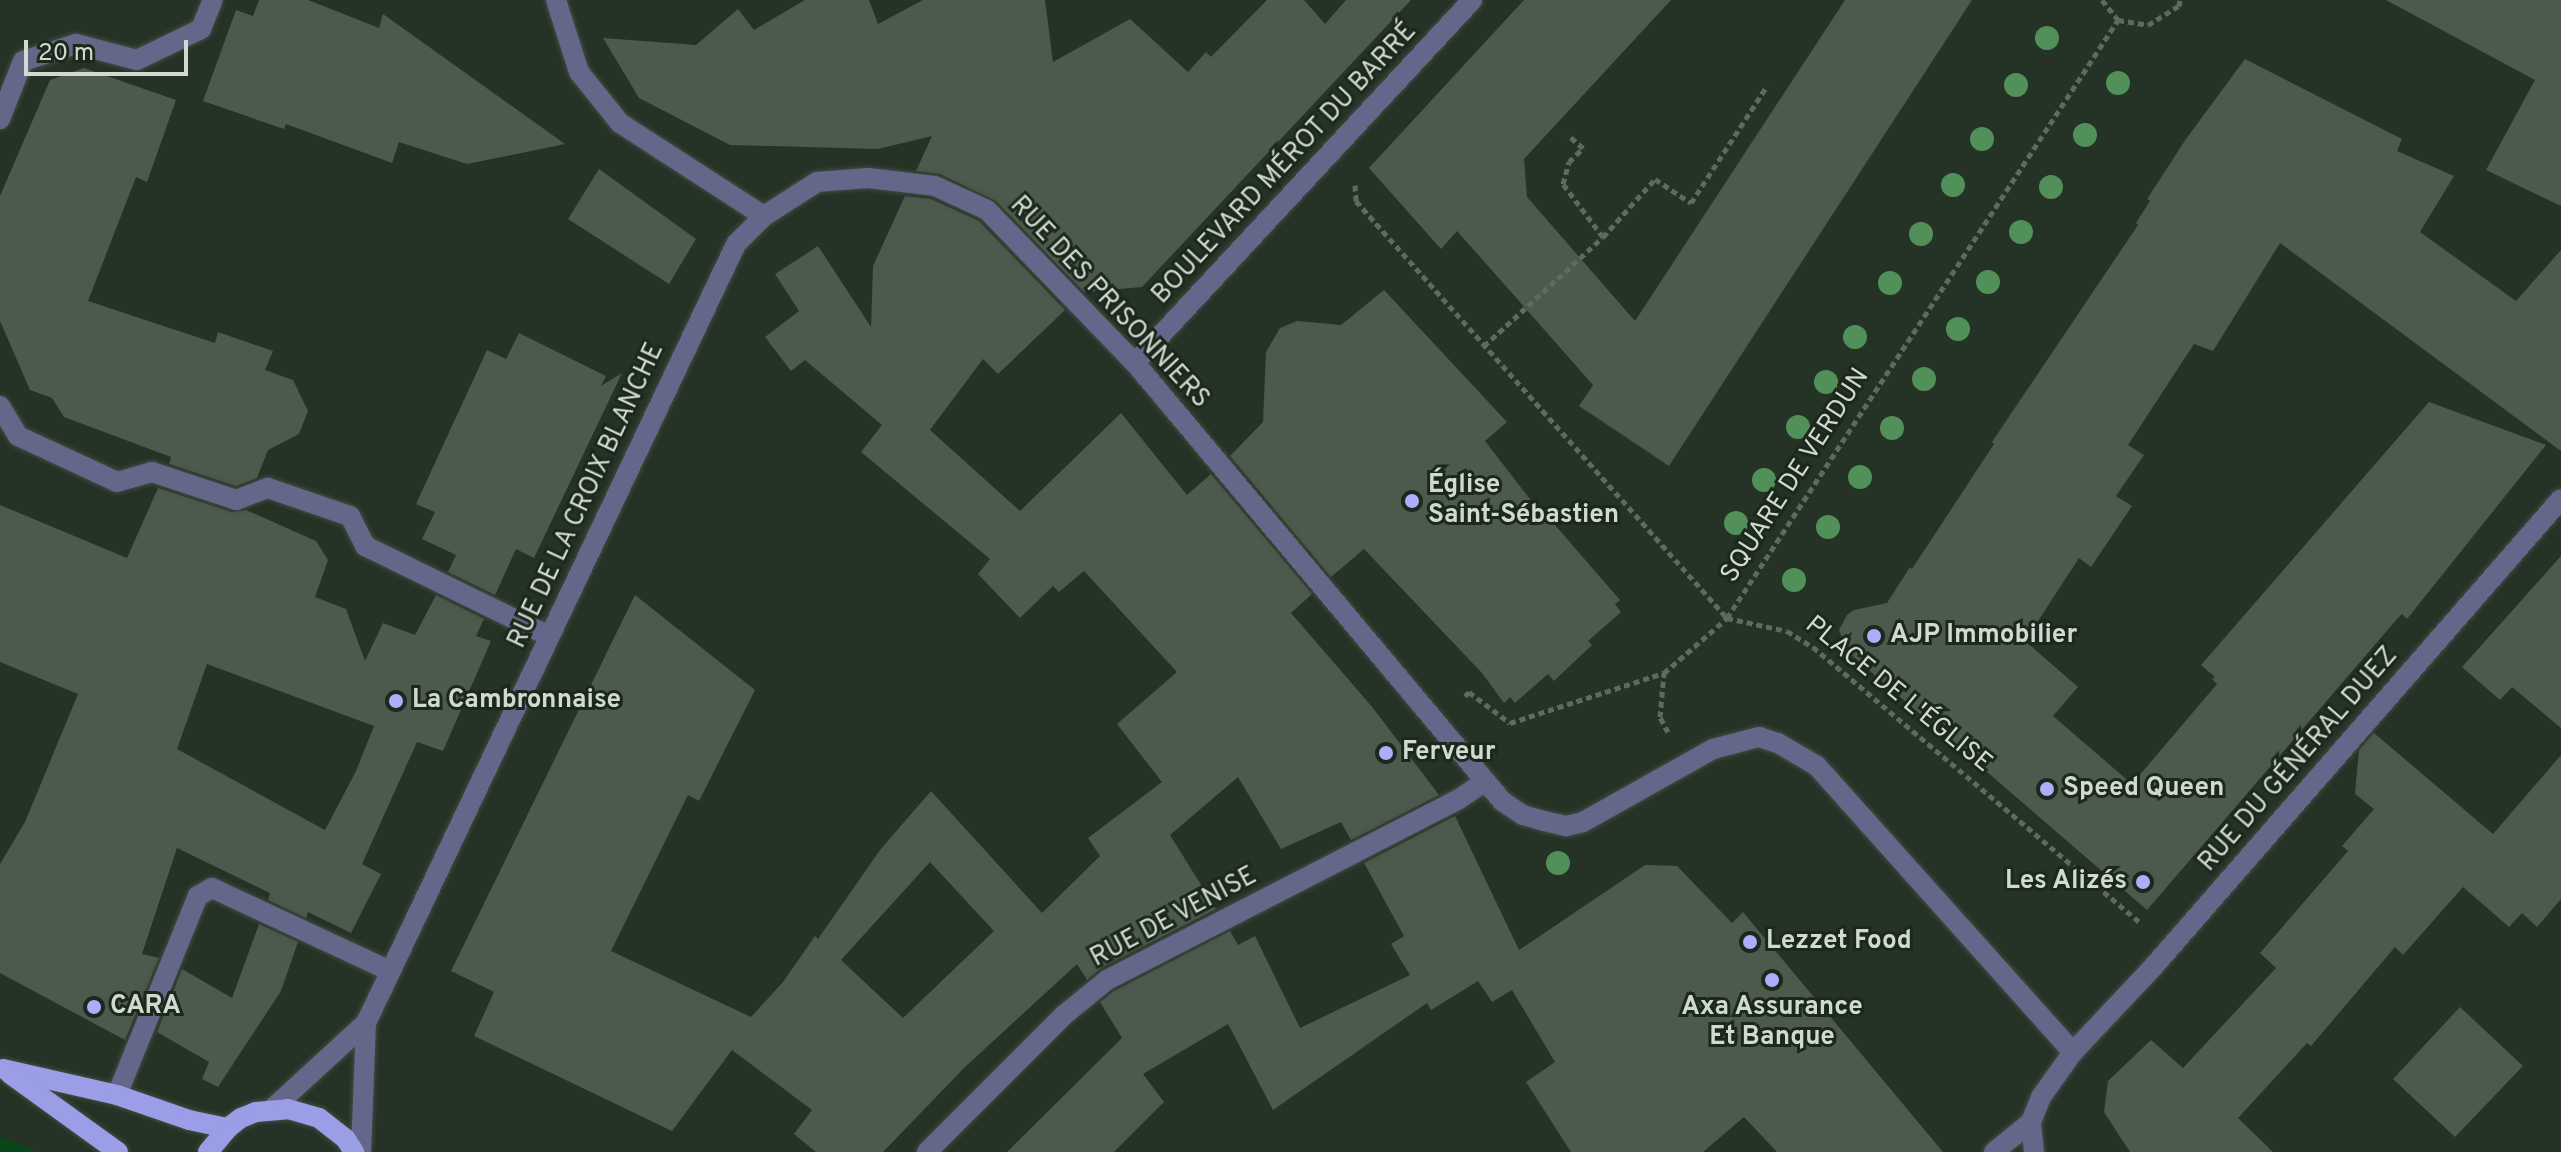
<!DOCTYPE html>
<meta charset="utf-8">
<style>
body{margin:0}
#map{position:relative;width:2561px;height:1152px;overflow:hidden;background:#253226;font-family:Overpass,sans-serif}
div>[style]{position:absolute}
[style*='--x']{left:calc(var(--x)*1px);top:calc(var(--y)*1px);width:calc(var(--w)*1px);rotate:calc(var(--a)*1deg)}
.green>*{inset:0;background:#074718}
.building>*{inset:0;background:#4b5a4c}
.path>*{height:5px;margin-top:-2.5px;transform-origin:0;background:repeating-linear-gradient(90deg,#5f6a5f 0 6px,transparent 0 10px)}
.roads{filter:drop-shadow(0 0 2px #414d41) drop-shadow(0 0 2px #414d41)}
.minor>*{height:20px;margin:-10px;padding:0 10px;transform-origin:10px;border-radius:10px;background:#64678a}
.major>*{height:20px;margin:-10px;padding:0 10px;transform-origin:10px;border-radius:10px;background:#9a9ee7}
.trees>*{width:24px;height:24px;margin:-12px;border-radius:50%;background:#52905a}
.dots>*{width:22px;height:22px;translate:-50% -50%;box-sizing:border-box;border:4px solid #1b281c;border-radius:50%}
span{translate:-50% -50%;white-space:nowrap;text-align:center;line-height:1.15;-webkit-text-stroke:6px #1b281c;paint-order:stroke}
.street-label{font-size:26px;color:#d1d9d1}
.poi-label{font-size:26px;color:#d1d9d1;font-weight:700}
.left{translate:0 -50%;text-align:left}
.right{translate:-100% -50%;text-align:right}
.scale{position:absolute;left:24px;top:40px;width:164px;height:36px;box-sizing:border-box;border:4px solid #d1d9d1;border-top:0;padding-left:10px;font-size:24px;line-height:28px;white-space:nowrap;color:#d1d9d1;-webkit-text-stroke:6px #1b281c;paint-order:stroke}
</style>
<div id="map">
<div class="green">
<i style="clip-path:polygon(0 1137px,39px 1152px,0 1152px)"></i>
</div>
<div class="building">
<i style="clip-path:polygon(259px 0,308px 0,379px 28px,383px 14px,565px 144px,467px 164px,399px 142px,392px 163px,286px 124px,284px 129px,203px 101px,236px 10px,253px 16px)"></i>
<i style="clip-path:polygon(805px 0,869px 0,878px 24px,923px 0,1045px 0,1053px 62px,1130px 19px,1188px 72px,1206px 52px,1211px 57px,1267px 0,1304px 0,1325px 24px,1346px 0,1411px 0,1142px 287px,1084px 292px,996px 201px,940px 174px,916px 171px,932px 136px,878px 149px,730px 145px,639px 98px,603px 38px,696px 45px,738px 9px,754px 30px)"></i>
<i style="clip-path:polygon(1524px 0,1671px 0,1524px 159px,1527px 197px,1635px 321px,1845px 0,1972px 0,1669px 466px,1579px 406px,1593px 385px,1512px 293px,1457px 231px,1441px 249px,1369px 168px)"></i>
<i style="clip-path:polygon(2386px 0,2561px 0,2561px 206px,2486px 170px,2535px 80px)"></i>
<i style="clip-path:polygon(2245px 59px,2402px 139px,2397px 151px,2454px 176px,2420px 232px,2516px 301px,2561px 250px,2561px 451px,2280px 243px,2213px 351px,2194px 344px,2128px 445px,2144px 455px,2116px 496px,2132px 506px,2091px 567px,2079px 558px,2025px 641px,2078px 687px,2053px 716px,2132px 784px,2217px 684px,2212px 679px,2215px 677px,2201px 665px,2429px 402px,2546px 445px,2407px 619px,2402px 614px,2397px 619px,2147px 910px,1848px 652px,1839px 630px,1847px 615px,1854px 610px,1887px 603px,1910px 567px,1912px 569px,1994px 444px,1992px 442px,2138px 225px,2136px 223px,2150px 201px,2147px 199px,2186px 139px)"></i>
<i style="clip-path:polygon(84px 68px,176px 100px,147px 182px,136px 177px,88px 301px,215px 343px,218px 332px,273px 351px,265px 370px,293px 380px,308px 411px,299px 434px,268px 450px,257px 478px,236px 486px,169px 464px,171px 457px,64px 417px,52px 398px,30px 390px,0 321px,0 196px,50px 80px)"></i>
<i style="clip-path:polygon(599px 169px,696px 239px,669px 284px,568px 219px)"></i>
<i style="clip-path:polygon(evenodd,905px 196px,931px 199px,979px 221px,1065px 310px,998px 374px,983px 359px,930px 430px,1020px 511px,1121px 413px,1187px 495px,1211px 474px,1312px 594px,1291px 613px,1373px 708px,1439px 795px,1351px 840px,1341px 822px,1281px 849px,1238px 777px,1170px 835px,1216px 909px,1101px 968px,1087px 980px,1077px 964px,964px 1068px,883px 1152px,816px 1152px,794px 1134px,812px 1110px,732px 1050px,672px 1131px,474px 1036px,494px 992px,451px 971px,635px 595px,755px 690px,699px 801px,688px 795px,611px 951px,751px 1017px,783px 982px,815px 936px,818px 939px,880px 850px,931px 791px,1042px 913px,1100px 856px,1088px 838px,1162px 782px,1117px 724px,1177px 672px,1084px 571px,1059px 592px,1053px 586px,1020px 618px,978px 574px,990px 559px,861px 452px,882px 425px,805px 360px,791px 371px,765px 337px,799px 311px,775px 274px,818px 246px,871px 327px,873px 266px,905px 196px,930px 862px,994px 931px,903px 1018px,841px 960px,930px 862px)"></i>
<i style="clip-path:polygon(1384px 290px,1507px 422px,1485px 441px,1540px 512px,1542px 510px,1620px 600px,1615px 604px,1621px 612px,1588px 641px,1592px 645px,1554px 681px,1548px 674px,1515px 703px,1510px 697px,1504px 703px,1482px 673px,1364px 549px,1331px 577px,1230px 456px,1263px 422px,1266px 352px,1280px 328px,1297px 321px,1341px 325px)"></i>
<i style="clip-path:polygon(519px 333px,606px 376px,601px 386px,622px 373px,534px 558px,516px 549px,495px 595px,448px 572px,456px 555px,422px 539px,435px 512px,416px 504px,487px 350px,506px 359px)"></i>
<i style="clip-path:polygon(evenodd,158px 488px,232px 512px,246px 510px,316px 541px,328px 560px,315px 597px,346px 609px,365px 661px,383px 623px,415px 635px,436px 595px,484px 619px,476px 636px,491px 641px,443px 751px,417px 742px,362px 864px,381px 874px,351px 933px,308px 912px,306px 918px,268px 900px,270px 893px,177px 848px,142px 954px,159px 958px,125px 1040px,0 973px,0 864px,25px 822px,78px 694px,0 662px,0 505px,127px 558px,158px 488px,207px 664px,374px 726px,356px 771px,325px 830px,177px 749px,207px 664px)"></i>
<i style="clip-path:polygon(2561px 556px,2561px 728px,2512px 687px,2500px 700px,2462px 667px)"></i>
<i style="clip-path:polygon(2374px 733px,2493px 834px,2561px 755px,2561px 899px,2537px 927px,2522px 913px,2509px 927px,2463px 887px,2403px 955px,2395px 947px,2311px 1046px,2307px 1043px,2238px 1118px,2273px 1152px,2130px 1152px,2104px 1112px,2108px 1081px,2151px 1040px,2183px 1068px,2276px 968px,2260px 953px,2348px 851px,2342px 846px,2374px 809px,2355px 794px,2359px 750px)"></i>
<i style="clip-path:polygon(1455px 816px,1519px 950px,1645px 865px,1677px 866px,1732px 923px,1743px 912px,1943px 1152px,1777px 1152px,1744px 1117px,1703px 1152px,1571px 1152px,1526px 1082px,1555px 1062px,1512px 990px,1492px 1002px,1478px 981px,1431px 1010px,1427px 1003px,1273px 1110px,1228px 1024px,1143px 1074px,1164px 1102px,1114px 1152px,1007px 1152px,1122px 1038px,1100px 1002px,1114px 991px,1230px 931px,1238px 945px,1255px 936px,1300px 1028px,1410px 975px,1391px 944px,1404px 936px,1364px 863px)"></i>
<i style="clip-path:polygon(259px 924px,298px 942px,281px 991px,218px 1087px,202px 1079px,209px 1062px,157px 1032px,182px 969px,232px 998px)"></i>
<i style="clip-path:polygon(2460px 1007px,2523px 1066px,2455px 1137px,2393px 1079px)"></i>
</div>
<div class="path">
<i style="--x:2102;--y:0;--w:26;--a:51"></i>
<i style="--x:2118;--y:20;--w:30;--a:9"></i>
<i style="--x:2148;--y:25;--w:36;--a:-32"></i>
<i style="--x:2179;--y:6;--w:6;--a:-81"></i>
<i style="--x:1355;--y:185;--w:16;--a:86"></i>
<i style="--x:1356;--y:201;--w:558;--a:48.34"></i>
<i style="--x:1727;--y:618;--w:714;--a:-56.82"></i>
<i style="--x:1603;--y:237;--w:78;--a:-48.1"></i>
<i style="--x:1655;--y:179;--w:43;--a:33.7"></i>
<i style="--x:1691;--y:203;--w:140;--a:-57"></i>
<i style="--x:1484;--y:346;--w:161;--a:-42.5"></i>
<i style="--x:1603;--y:237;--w:66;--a:-127"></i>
<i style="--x:1563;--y:184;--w:23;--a:-75"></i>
<i style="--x:1569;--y:162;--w:20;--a:-45"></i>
<i style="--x:1583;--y:148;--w:20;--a:-139"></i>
<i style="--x:1465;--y:696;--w:6;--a:-45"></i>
<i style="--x:1469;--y:692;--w:51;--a:37.1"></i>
<i style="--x:1510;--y:723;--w:162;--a:-18"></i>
<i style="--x:1668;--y:732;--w:17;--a:-118"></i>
<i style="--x:1660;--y:717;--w:44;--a:-84.8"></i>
<i style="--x:1664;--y:673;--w:84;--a:-41.1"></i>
<i style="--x:1727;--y:618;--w:61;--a:12.2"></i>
<i style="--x:1787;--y:631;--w:31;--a:32"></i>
<i style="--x:1813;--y:647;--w:429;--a:40.1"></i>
</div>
<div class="roads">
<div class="minor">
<i style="--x:556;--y:0;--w:76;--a:72.3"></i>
<i style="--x:579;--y:72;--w:65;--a:51.2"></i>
<i style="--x:620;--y:123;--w:171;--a:32.9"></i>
<i style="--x:0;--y:119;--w:62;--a:-68.4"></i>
<i style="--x:23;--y:61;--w:56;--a:-17.8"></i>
<i style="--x:76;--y:44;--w:63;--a:14.7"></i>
<i style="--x:137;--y:60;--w:71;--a:-25.8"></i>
<i style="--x:201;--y:29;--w:31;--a:-68"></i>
<i style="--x:1135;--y:363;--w:495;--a:-47.1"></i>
<i style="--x:0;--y:406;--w:35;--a:59"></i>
<i style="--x:18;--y:436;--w:109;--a:24.9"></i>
<i style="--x:117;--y:482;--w:36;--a:-16"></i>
<i style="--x:152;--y:472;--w:89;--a:18.4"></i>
<i style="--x:236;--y:500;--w:34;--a:-21"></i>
<i style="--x:268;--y:488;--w:87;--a:18.9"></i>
<i style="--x:350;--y:516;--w:34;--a:63"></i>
<i style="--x:365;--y:546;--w:205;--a:26.1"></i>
<i style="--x:117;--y:1095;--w:215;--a:-67.9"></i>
<i style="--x:198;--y:896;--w:16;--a:-30"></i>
<i style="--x:212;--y:888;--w:196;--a:25"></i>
<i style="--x:272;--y:1109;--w:127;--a:-42.5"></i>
<i style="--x:366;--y:1023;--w:862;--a:-64.59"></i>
<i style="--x:736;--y:244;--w:40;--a:-45"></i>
<i style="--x:764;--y:216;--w:63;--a:-32.7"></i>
<i style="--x:817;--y:182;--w:51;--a:-4.5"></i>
<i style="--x:868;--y:178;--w:67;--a:6.8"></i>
<i style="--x:935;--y:186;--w:57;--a:24.8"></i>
<i style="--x:987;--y:210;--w:213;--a:46"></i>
<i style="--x:1135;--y:363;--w:571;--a:50.04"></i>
<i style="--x:1502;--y:801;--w:25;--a:34"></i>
<i style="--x:1523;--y:815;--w:22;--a:16"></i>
<i style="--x:1544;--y:821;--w:23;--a:13"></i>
<i style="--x:1566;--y:826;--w:17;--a:-13"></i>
<i style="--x:1583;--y:822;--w:149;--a:-29.3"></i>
<i style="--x:1713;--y:749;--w:48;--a:-14.6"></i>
<i style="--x:1759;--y:737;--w:20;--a:18"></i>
<i style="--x:1778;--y:743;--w:45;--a:30.5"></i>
<i style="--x:1817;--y:766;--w:384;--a:48.2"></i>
<i style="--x:361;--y:1152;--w:129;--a:-87.8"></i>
<i style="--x:927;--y:1152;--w:194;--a:-45"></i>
<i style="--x:1064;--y:1015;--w:55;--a:-39.1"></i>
<i style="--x:1107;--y:980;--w:396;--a:-27.2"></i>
<i style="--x:1459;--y:799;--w:30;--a:-34"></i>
<i style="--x:1994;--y:1152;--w:48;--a:-39"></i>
<i style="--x:2034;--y:1152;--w:30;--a:-96"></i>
<i style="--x:2031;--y:1122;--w:27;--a:-68"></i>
<i style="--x:2041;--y:1097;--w:55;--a:-54.6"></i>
<i style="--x:2073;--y:1052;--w:118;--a:-46.7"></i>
<i style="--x:2154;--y:966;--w:619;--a:-48.93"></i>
</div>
<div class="major">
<i style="--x:3;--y:1069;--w:117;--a:12.8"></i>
<i style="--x:117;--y:1095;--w:76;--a:19.1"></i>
<i style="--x:189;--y:1120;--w:40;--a:12"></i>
<i style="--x:10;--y:1074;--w:133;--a:35.8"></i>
<i style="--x:208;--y:1152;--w:31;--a:-50"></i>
<i style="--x:228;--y:1128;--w:16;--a:-38"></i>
<i style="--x:241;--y:1118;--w:16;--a:-22"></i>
<i style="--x:256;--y:1112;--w:32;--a:-5"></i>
<i style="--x:288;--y:1109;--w:32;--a:16"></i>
<i style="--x:319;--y:1118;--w:33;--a:38"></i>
<i style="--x:345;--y:1138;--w:17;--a:57"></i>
</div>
</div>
<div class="trees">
<i style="left:2047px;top:38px"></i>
<i style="left:2118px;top:83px"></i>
<i style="left:2016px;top:85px"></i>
<i style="left:2085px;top:135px"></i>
<i style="left:1982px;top:139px"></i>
<i style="left:1953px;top:185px"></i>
<i style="left:2051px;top:187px"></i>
<i style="left:2021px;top:232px"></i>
<i style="left:1921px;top:234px"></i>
<i style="left:1988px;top:282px"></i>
<i style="left:1890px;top:283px"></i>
<i style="left:1958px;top:329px"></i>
<i style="left:1855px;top:337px"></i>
<i style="left:1924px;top:379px"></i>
<i style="left:1826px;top:382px"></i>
<i style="left:1798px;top:427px"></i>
<i style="left:1892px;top:428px"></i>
<i style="left:1860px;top:477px"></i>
<i style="left:1764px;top:480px"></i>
<i style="left:1736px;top:523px"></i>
<i style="left:1828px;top:527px"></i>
<i style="left:1794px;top:580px"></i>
<i style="left:1558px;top:863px"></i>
</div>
<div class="dots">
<i style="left:1412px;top:501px;background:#abaffb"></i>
<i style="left:1874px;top:636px;background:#abaffb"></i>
<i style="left:396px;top:701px;background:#abaffb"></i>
<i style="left:1386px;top:753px;background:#abaffb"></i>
<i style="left:2047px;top:789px;background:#abaffb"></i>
<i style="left:2143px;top:882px;background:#abaffb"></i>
<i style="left:1750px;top:942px;background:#abaffb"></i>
<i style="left:1772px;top:980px;background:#abaffb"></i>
<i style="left:94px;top:1007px;background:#abaffb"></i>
</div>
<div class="street-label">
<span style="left:1285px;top:164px;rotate:-47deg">BOULEVARD MÉROT DU BARRÉ</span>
<span style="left:1109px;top:303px;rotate:47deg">RUE DES PRISONNIERS</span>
<span style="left:1796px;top:476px;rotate:-57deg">SQUARE DE VERDUN</span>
<span style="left:587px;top:496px;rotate:-65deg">RUE DE LA CROIX BLANCHE</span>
<span style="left:1898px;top:695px;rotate:39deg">PLACE DE L'ÉGLISE</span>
<span style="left:2299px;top:760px;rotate:-49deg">RUE DU GÉNÉRAL DUEZ</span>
<span style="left:1174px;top:918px;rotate:-28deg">RUE DE VENISE</span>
</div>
<div class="poi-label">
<span class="left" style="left:1428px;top:501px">Église<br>Saint-Sébastien</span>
<span class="left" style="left:1890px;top:636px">AJP Immobilier</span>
<span class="left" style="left:412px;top:701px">La Cambronnaise</span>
<span class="left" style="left:1402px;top:753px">Ferveur</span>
<span class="left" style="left:2063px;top:789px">Speed Queen</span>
<span class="right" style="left:2127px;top:882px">Les Alizés</span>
<span class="left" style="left:1766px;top:942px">Lezzet Food</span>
<span class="left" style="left:110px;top:1007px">CARA</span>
<span style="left:1772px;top:1023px">Axa Assurance<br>Et Banque</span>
</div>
<div class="scale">20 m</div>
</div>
